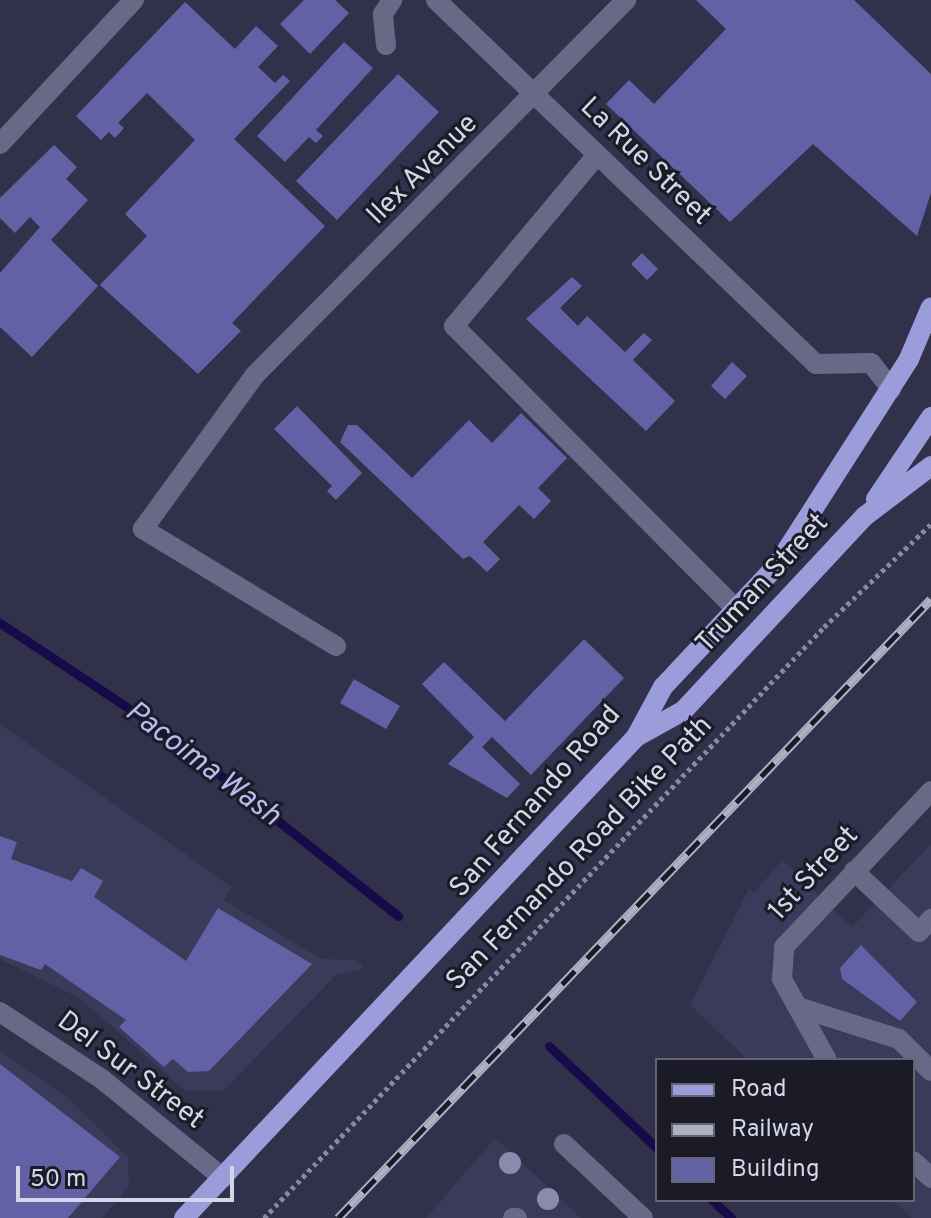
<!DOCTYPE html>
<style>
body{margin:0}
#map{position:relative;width:931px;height:1218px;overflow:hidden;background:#31314b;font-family:Overpass,sans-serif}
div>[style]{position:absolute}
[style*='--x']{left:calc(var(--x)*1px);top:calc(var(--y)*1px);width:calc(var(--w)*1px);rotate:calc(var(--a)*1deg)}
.built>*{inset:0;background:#3a3a5a}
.stream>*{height:9px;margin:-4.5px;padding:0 4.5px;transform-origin:4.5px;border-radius:4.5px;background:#180a48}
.building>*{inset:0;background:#6361a5}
.path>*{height:5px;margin-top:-2.5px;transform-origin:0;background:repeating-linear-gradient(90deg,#88889e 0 4px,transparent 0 8px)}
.minor>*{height:20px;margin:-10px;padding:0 10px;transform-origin:10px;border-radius:10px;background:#686987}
.major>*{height:20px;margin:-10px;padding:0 10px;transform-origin:10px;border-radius:10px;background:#9b9cda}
.rail>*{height:9px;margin-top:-4.5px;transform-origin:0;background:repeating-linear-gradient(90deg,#1a1b26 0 18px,#b0b0c3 0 36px);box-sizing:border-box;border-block:2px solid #b0b0c3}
.trees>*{width:22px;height:22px;margin:-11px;border-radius:50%;background:#8a8bac}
span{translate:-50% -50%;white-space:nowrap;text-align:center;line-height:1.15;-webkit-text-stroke:6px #1a1b26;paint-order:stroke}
.street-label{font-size:28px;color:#d4d5e6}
.water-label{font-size:30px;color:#b8baf4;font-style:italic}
.legend{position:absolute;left:655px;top:1058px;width:260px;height:144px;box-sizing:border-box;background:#1a1b26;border:2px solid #646573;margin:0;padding:10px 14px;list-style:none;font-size:24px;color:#d4d5e6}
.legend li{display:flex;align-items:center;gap:16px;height:40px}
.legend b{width:40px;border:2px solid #646573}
.scale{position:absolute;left:16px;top:1166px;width:218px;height:36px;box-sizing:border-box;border:4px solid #d4d5e6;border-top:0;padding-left:10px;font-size:24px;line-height:28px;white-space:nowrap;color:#d4d5e6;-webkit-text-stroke:6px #1a1b26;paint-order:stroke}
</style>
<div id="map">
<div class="built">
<i style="clip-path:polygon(0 724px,232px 887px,224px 900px,321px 959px,357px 960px,364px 968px,336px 975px,223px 1091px,186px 1091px,78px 997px,0 959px)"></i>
<i style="clip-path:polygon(931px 844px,931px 1218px,912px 1218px,893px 1200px,913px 1200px,913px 1060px,748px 1060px,690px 1005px,749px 889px,755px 892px,782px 860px,852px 927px)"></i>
<i style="clip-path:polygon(0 1051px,68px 1098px,128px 1157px,129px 1187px,102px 1218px,0 1218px)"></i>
<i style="clip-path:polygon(495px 1138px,581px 1218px,426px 1218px)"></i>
</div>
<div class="stream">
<i style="--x:0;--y:623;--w:205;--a:33.5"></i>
<i style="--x:171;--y:736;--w:290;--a:38.4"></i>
<i style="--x:549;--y:1046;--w:149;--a:43.4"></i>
<i style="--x:712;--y:1200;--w:26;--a:43"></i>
</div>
<div class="building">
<i style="clip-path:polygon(304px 0,335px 0,349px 13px,310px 54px,280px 24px)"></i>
<i style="clip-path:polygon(696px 0,854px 0,931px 74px,931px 193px,917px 236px,813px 144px,730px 222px,606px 104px,629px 80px,654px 104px,726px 29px)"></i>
<i style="clip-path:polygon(185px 2px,235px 49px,256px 26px,278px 46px,258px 67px,275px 83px,283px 75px,290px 81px,234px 139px,325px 226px,232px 323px,241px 331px,198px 374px,100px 285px,147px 236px,125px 214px,195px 140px,147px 93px,118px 123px,124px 128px,115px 138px,109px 132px,101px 140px,76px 116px)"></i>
<i style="clip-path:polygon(344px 42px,373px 68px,316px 130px,323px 136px,316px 143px,309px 137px,285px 162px,257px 136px)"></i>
<i style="clip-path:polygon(398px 74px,439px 112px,337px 220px,296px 181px)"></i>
<i style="clip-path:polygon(54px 145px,77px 167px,66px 179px,88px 200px,51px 240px,98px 286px,32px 357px,0 327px,0 273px,40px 227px,30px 217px,15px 233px,0 218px,0 198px)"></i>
<i style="clip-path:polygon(642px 253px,658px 269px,647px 280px,631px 264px)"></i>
<i style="clip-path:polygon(572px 277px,582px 286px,560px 308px,578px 326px,587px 316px,625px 352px,644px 333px,652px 340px,633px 360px,675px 401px,646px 431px,526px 319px)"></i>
<i style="clip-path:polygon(732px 362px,747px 376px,725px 399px,711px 386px)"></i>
<i style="clip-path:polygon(297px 406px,362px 473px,336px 500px,327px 491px,332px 486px,274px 429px)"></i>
<i style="clip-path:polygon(521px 413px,567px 458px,538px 488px,551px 501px,534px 519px,519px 505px,483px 542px,500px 559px,487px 572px,470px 556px,463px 559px,340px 442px,348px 425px,357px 425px,412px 478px,469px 420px,492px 443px)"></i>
<i style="clip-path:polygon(584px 639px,624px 678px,531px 775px,492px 737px,482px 747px,520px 784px,507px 798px,448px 764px,474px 737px,422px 684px,444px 662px,505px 721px)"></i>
<i style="clip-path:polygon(354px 679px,400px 706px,386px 729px,340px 703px)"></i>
<i style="clip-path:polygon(0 836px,17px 842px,11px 859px,72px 881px,81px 868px,103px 881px,94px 897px,186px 961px,218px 908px,312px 964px,209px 1071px,188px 1072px,173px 1059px,164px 1067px,119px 1027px,126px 1020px,45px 964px,41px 970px,0 955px)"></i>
<i style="clip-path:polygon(861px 945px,917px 1002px,900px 1021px,842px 979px,840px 968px)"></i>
<i style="clip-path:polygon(0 1064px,120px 1157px,68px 1218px,0 1218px)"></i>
</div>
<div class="path">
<i style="--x:264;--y:1218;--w:814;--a:-46.54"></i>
<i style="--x:824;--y:627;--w:149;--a:-43.9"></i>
</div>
<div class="minor">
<i style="--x:436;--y:0;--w:526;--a:43.77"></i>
<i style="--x:816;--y:364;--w:55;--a:-1"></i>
<i style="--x:871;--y:363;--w:33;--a:52"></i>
<i style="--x:386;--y:45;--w:31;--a:-96"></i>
<i style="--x:383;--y:14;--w:17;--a:-57"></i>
<i style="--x:0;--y:144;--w:197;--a:-47.1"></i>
<i style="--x:597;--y:155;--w:223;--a:129.9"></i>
<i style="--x:454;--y:326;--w:400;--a:45.1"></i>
<i style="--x:336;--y:646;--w:226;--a:-148.8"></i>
<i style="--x:143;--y:529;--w:190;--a:-54"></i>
<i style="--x:255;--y:375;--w:528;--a:-45.31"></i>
<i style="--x:854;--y:871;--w:89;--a:43.2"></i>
<i style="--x:919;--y:932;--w:18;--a:-47"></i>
<i style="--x:801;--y:1008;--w:103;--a:17.6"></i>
<i style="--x:899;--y:1039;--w:45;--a:45"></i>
<i style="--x:0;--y:1012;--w:123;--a:33.4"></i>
<i style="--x:103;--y:1080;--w:155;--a:39.2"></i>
<i style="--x:827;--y:1060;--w:93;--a:-119.1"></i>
<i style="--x:782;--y:979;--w:32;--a:-86"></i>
<i style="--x:784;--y:947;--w:214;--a:-46.7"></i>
<i style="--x:564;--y:1144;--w:108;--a:43.1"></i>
<i style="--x:913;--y:1161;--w:25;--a:43"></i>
<i style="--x:513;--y:1218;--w:4;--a:0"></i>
</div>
<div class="major">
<i style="--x:876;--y:499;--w:99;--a:-56.1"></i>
<i style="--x:636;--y:737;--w:54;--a:-29"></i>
<i style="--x:683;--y:711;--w:267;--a:-47"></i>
<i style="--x:865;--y:516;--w:83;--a:-37.1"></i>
<i style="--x:184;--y:1218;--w:660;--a:-46.78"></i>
<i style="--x:636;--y:737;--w:57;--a:-61.6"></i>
<i style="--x:663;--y:687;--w:168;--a:-46.9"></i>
<i style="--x:778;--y:564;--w:243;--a:-57.4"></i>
<i style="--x:909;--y:359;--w:56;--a:-67.1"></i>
</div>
<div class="rail">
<i style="--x:338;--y:1218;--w:857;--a:-46.23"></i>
</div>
<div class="trees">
<i style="left:510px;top:1163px"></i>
<i style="left:548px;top:1199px"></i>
</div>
<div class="street-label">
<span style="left:645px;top:162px;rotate:44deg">La Rue Street</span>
<span style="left:423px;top:170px;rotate:-45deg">Ilex Avenue</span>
<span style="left:763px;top:584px;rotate:-47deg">Truman Street</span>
<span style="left:536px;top:802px;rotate:-49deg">San Fernando Road</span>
<span style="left:580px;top:854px;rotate:-46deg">San Fernando Road Bike Path</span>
<span style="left:814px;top:874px;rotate:-47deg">1st Street</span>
<span style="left:130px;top:1071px;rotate:37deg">Del Sur Street</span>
</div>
<div class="water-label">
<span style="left:202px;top:765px;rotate:37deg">Pacoima Wash</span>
</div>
<ul class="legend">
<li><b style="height:10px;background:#9b9cda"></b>Road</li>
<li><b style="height:10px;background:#b0b0c3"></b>Railway</li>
<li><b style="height:22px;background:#6361a5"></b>Building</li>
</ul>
<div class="scale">50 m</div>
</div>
